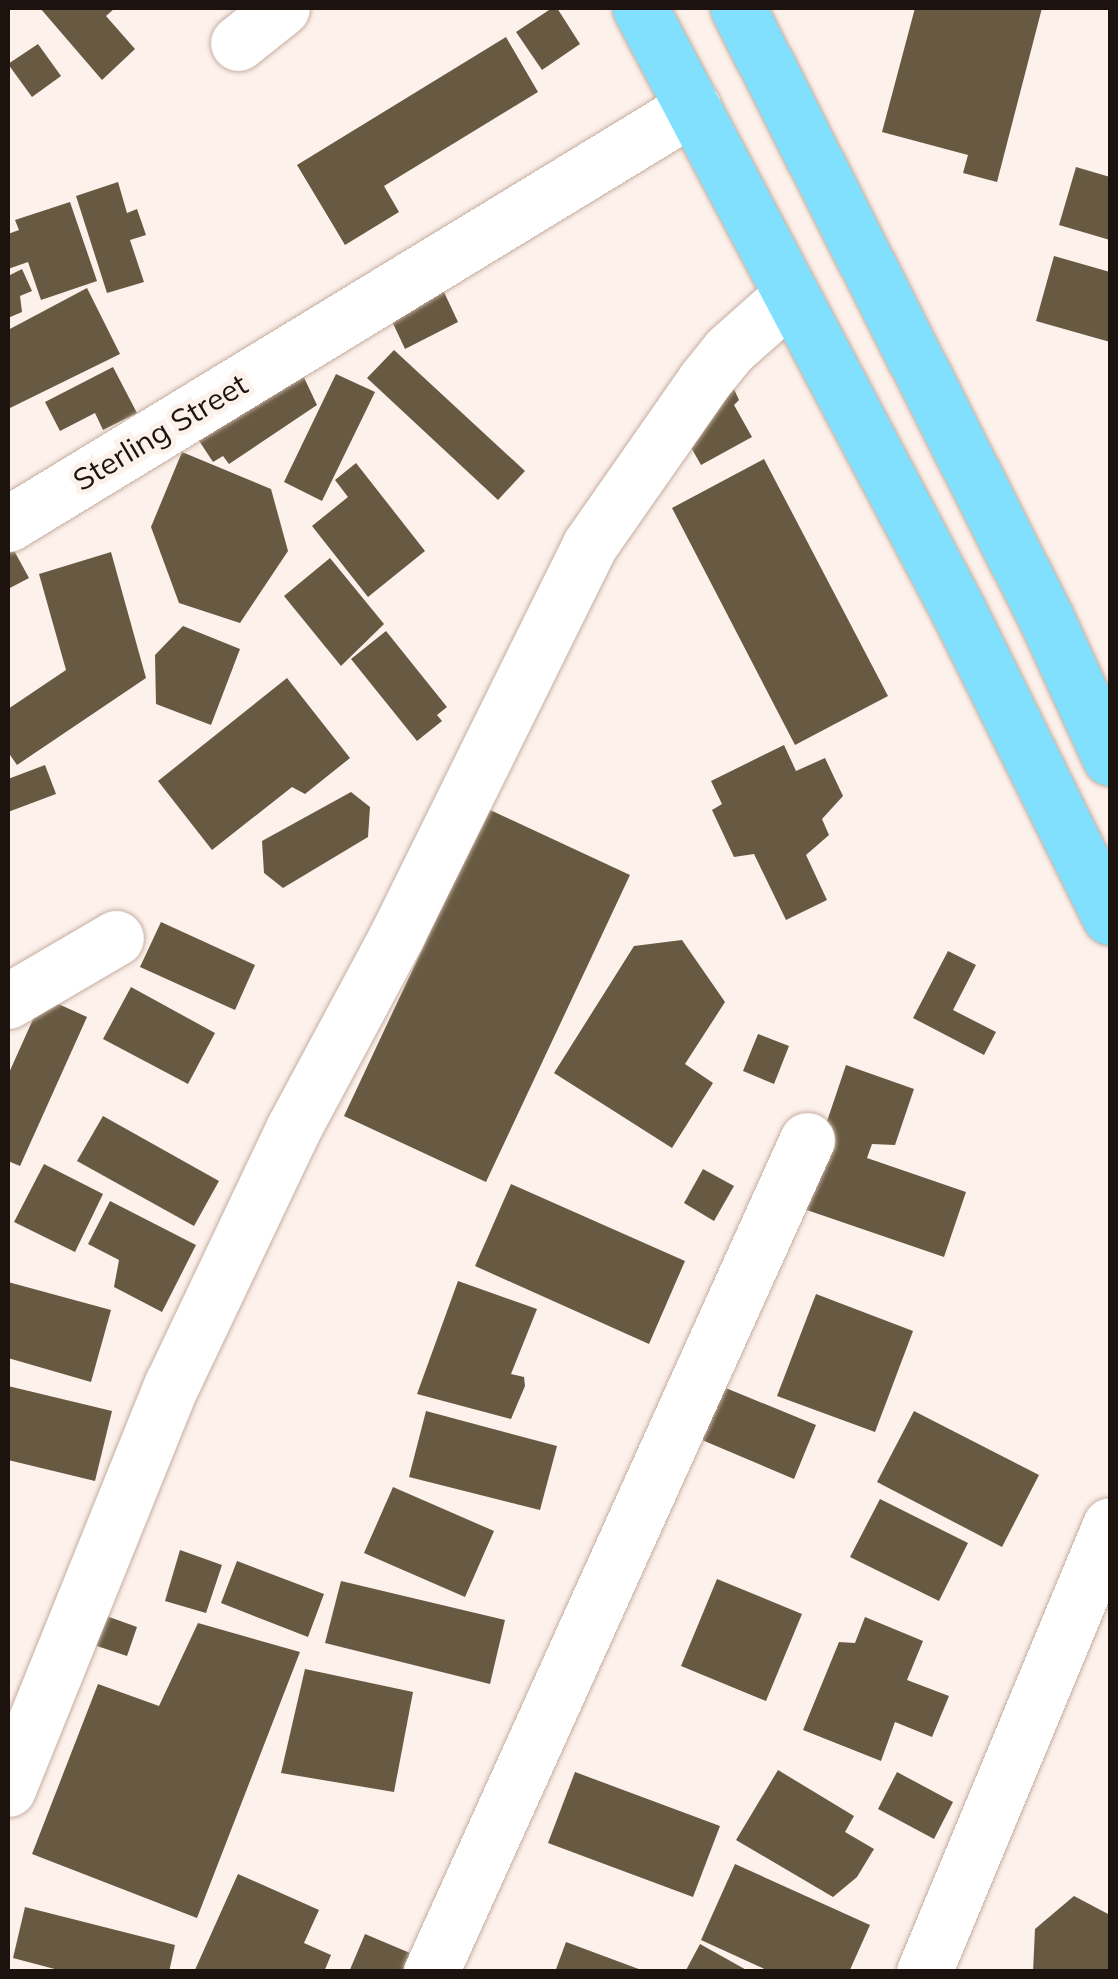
<!DOCTYPE html>
<style>
body{margin:0}
#map{position:relative;width:1118px;height:1979px;overflow:hidden;background:#fcf1eb;font-family:Mulish,sans-serif}
div>[style]{position:absolute}
[style*='--x']{left:calc(var(--x)*1px);top:calc(var(--y)*1px);width:calc(var(--w)*1px);rotate:calc(var(--a)*1deg)}
.building>*{inset:0;background:#685a42}
.roads{filter:drop-shadow(0 0 2px #c5ad9f) drop-shadow(0 0 2px #c5ad9f)}
.minor>*{height:55px;margin:-27.5px;padding:0 27.5px;transform-origin:27.5px;border-radius:27.5px;background:#fff}
.major>*{height:55px;margin:-27.5px;padding:0 27.5px;transform-origin:27.5px;border-radius:27.5px;background:#80e0fe}
span{translate:-50% -50%;white-space:nowrap;text-align:center;line-height:1.15;-webkit-text-stroke:10px #fcf1eb;paint-order:stroke}
.street-label{font-size:30px;color:#1c130e}
.frame{position:absolute;inset:0;border:10px solid #1c130e;pointer-events:none}
</style>
<div id="map">
<div class="building">
<i style="clip-path:polygon(40px 8px,115px 8px,106px 16px,135px 49px,102px 80px)"></i>
<i style="clip-path:polygon(552px 8px,557px 8px,580px 44px,542px 70px,516px 32px)"></i>
<i style="clip-path:polygon(915px 8px,1042px 8px,997px 182px,963px 173px,968px 155px,882px 132px)"></i>
<i style="clip-path:polygon(506px 37px,538px 92px,384px 186px,399px 212px,345px 245px,297px 165px)"></i>
<i style="clip-path:polygon(38px 44px,61px 76px,32px 97px,8px 64px)"></i>
<i style="clip-path:polygon(1076px 167px,1110px 177px,1110px 240px,1059px 225px)"></i>
<i style="clip-path:polygon(118px 182px,127px 213px,137px 209px,146px 235px,130px 240px,144px 282px,107px 293px,76px 196px)"></i>
<i style="clip-path:polygon(70px 202px,97px 281px,41px 300px,28px 262px,8px 269px,8px 234px,19px 230px,15px 220px)"></i>
<i style="clip-path:polygon(1054px 256px,1110px 272px,1110px 342px,1036px 321px)"></i>
<i style="clip-path:polygon(22px 269px,32px 291px,20px 296px,22px 312px,8px 318px,8px 276px)"></i>
<i style="clip-path:polygon(87px 288px,120px 354px,8px 409px,8px 330px)"></i>
<i style="clip-path:polygon(443px 290px,458px 322px,405px 349px,390px 317px)"></i>
<i style="clip-path:polygon(394px 350px,525px 471px,498px 500px,367px 378px)"></i>
<i style="clip-path:polygon(113px 367px,137px 413px,103px 430px,95px 413px,60px 431px,45px 402px)"></i>
<i style="clip-path:polygon(299px 367px,317px 405px,229px 464px,223px 456px,213px 462px,192px 430px)"></i>
<i style="clip-path:polygon(336px 374px,375px 392px,322px 501px,284px 482px)"></i>
<i style="clip-path:polygon(733px 387px,739px 400px,734px 405px,752px 437px,701px 465px,684px 435px,711px 420px,703px 405px)"></i>
<i style="clip-path:polygon(182px 452px,271px 489px,288px 551px,240px 623px,179px 603px,151px 527px)"></i>
<i style="clip-path:polygon(764px 459px,888px 696px,795px 745px,672px 508px)"></i>
<i style="clip-path:polygon(356px 463px,425px 551px,368px 597px,312px 526px,348px 497px,335px 480px)"></i>
<i style="clip-path:polygon(11px 545px,29px 578px,8px 589px,8px 547px)"></i>
<i style="clip-path:polygon(111px 552px,146px 678px,17px 765px,8px 752px,8px 709px,66px 670px,39px 574px)"></i>
<i style="clip-path:polygon(330px 558px,384px 624px,341px 666px,284px 596px)"></i>
<i style="clip-path:polygon(183px 626px,240px 649px,211px 725px,156px 704px,155px 655px)"></i>
<i style="clip-path:polygon(386px 631px,447px 707px,437px 715px,442px 721px,417px 741px,351px 659px)"></i>
<i style="clip-path:polygon(287px 678px,350px 758px,305px 794px,292px 787px,212px 850px,158px 781px)"></i>
<i style="clip-path:polygon(784px 745px,796px 771px,825px 758px,843px 796px,822px 819px,829px 835px,806px 855px,827px 900px,786px 920px,754px 854px,734px 857px,712px 810px,722px 804px,711px 781px)"></i>
<i style="clip-path:polygon(45px 765px,56px 794px,8px 812px,8px 779px)"></i>
<i style="clip-path:polygon(351px 792px,370px 807px,368px 837px,283px 888px,264px 873px,262px 841px)"></i>
<i style="clip-path:polygon(488px 809px,630px 875px,486px 1182px,344px 1116px)"></i>
<i style="clip-path:polygon(161px 922px,255px 965px,235px 1010px,140px 967px)"></i>
<i style="clip-path:polygon(682px 940px,725px 1002px,685px 1064px,713px 1083px,672px 1148px,554px 1073px,634px 946px)"></i>
<i style="clip-path:polygon(948px 951px,976px 965px,953px 1010px,996px 1032px,984px 1055px,913px 1018px)"></i>
<i style="clip-path:polygon(131px 987px,215px 1033px,188px 1084px,103px 1039px)"></i>
<i style="clip-path:polygon(43px 997px,87px 1017px,20px 1166px,8px 1161px,8px 1075px)"></i>
<i style="clip-path:polygon(758px 1034px,789px 1046px,774px 1084px,743px 1071px)"></i>
<i style="clip-path:polygon(846px 1065px,914px 1089px,895px 1145px,872px 1144px,867px 1158px,966px 1192px,944px 1257px,798px 1207px)"></i>
<i style="clip-path:polygon(103px 1116px,219px 1181px,194px 1226px,77px 1161px)"></i>
<i style="clip-path:polygon(44px 1164px,103px 1194px,75px 1252px,14px 1222px)"></i>
<i style="clip-path:polygon(703px 1169px,734px 1186px,714px 1221px,684px 1203px)"></i>
<i style="clip-path:polygon(511px 1184px,685px 1261px,649px 1344px,475px 1266px)"></i>
<i style="clip-path:polygon(110px 1201px,196px 1245px,162px 1312px,114px 1287px,119px 1260px,88px 1244px)"></i>
<i style="clip-path:polygon(458px 1281px,537px 1309px,511px 1374px,524px 1377px,525px 1386px,511px 1419px,417px 1394px)"></i>
<i style="clip-path:polygon(8px 1282px,111px 1310px,91px 1382px,8px 1358px)"></i>
<i style="clip-path:polygon(816px 1294px,913px 1331px,875px 1432px,777px 1396px)"></i>
<i style="clip-path:polygon(716px 1384px,816px 1425px,794px 1479px,695px 1437px)"></i>
<i style="clip-path:polygon(8px 1386px,112px 1411px,95px 1481px,8px 1460px)"></i>
<i style="clip-path:polygon(426px 1411px,557px 1446px,540px 1510px,409px 1477px)"></i>
<i style="clip-path:polygon(914px 1411px,1039px 1475px,1002px 1547px,877px 1482px)"></i>
<i style="clip-path:polygon(393px 1487px,494px 1531px,465px 1597px,364px 1553px)"></i>
<i style="clip-path:polygon(880px 1499px,968px 1543px,939px 1601px,850px 1557px)"></i>
<i style="clip-path:polygon(180px 1550px,222px 1565px,206px 1613px,165px 1601px)"></i>
<i style="clip-path:polygon(237px 1561px,324px 1594px,308px 1637px,221px 1603px)"></i>
<i style="clip-path:polygon(717px 1579px,802px 1614px,766px 1701px,681px 1666px)"></i>
<i style="clip-path:polygon(341px 1581px,505px 1620px,490px 1684px,325px 1643px)"></i>
<i style="clip-path:polygon(98px 1613px,137px 1627px,127px 1656px,88px 1643px)"></i>
<i style="clip-path:polygon(865px 1617px,923px 1641px,907px 1680px,949px 1696px,932px 1737px,895px 1722px,881px 1761px,803px 1730px,839px 1642px,855px 1643px)"></i>
<i style="clip-path:polygon(198px 1623px,300px 1652px,197px 1918px,32px 1854px,98px 1684px,159px 1706px)"></i>
<i style="clip-path:polygon(305px 1669px,413px 1692px,394px 1792px,281px 1773px)"></i>
<i style="clip-path:polygon(778px 1770px,854px 1816px,845px 1832px,874px 1849px,857px 1877px,833px 1897px,736px 1840px)"></i>
<i style="clip-path:polygon(575px 1772px,720px 1826px,693px 1897px,548px 1843px)"></i>
<i style="clip-path:polygon(897px 1772px,953px 1802px,934px 1839px,878px 1809px)"></i>
<i style="clip-path:polygon(735px 1864px,870px 1925px,849px 1972px,771px 1972px,701px 1940px)"></i>
<i style="clip-path:polygon(238px 1874px,319px 1910px,304px 1943px,331px 1955px,324px 1972px,194px 1972px)"></i>
<i style="clip-path:polygon(1074px 1896px,1110px 1915px,1110px 1972px,1033px 1972px,1035px 1929px)"></i>
<i style="clip-path:polygon(25px 1907px,175px 1945px,169px 1972px,66px 1972px,13px 1958px)"></i>
<i style="clip-path:polygon(365px 1934px,410px 1953px,402px 1972px,349px 1972px)"></i>
<i style="clip-path:polygon(566px 1942px,644px 1971px,644px 1972px,555px 1972px)"></i>
<i style="clip-path:polygon(700px 1944px,750px 1972px,685px 1972px)"></i>
</div>
<div class="roads">
<div class="minor">
<i style="--x:238;--y:43;--w:56;--a:-38.5"></i>
<i style="--x:8;--y:524;--w:802;--a:-31.33"></i>
<i style="--x:8;--y:1001;--w:125;--a:-30.3"></i>
<i style="--x:8;--y:1789;--w:437;--a:-68"></i>
<i style="--x:172;--y:1384;--w:282;--a:-64.6"></i>
<i style="--x:293;--y:1129;--w:220;--a:-61.8"></i>
<i style="--x:397;--y:935;--w:434;--a:-63.7"></i>
<i style="--x:589;--y:546;--w:201;--a:-55.1"></i>
<i style="--x:704;--y:381;--w:40;--a:-51"></i>
<i style="--x:729;--y:350;--w:83;--a:-41.6"></i>
<i style="--x:431;--y:1972;--w:913;--a:-65.68"></i>
<i style="--x:924;--y:1972;--w:484;--a:-67.4"></i>
</div>
<div class="major">
<i style="--x:640;--y:8;--w:685;--a:62.16"></i>
<i style="--x:960;--y:614;--w:338;--a:63.7"></i>
<i style="--x:738;--y:8;--w:683;--a:63.21"></i>
<i style="--x:1046;--y:618;--w:154;--a:65.4"></i>
</div>
</div>
<div class="street-label">
<span style="left:160px;top:432px;rotate:-31deg">Sterling Street</span>
</div>
<div class="frame"></div>
</div>
